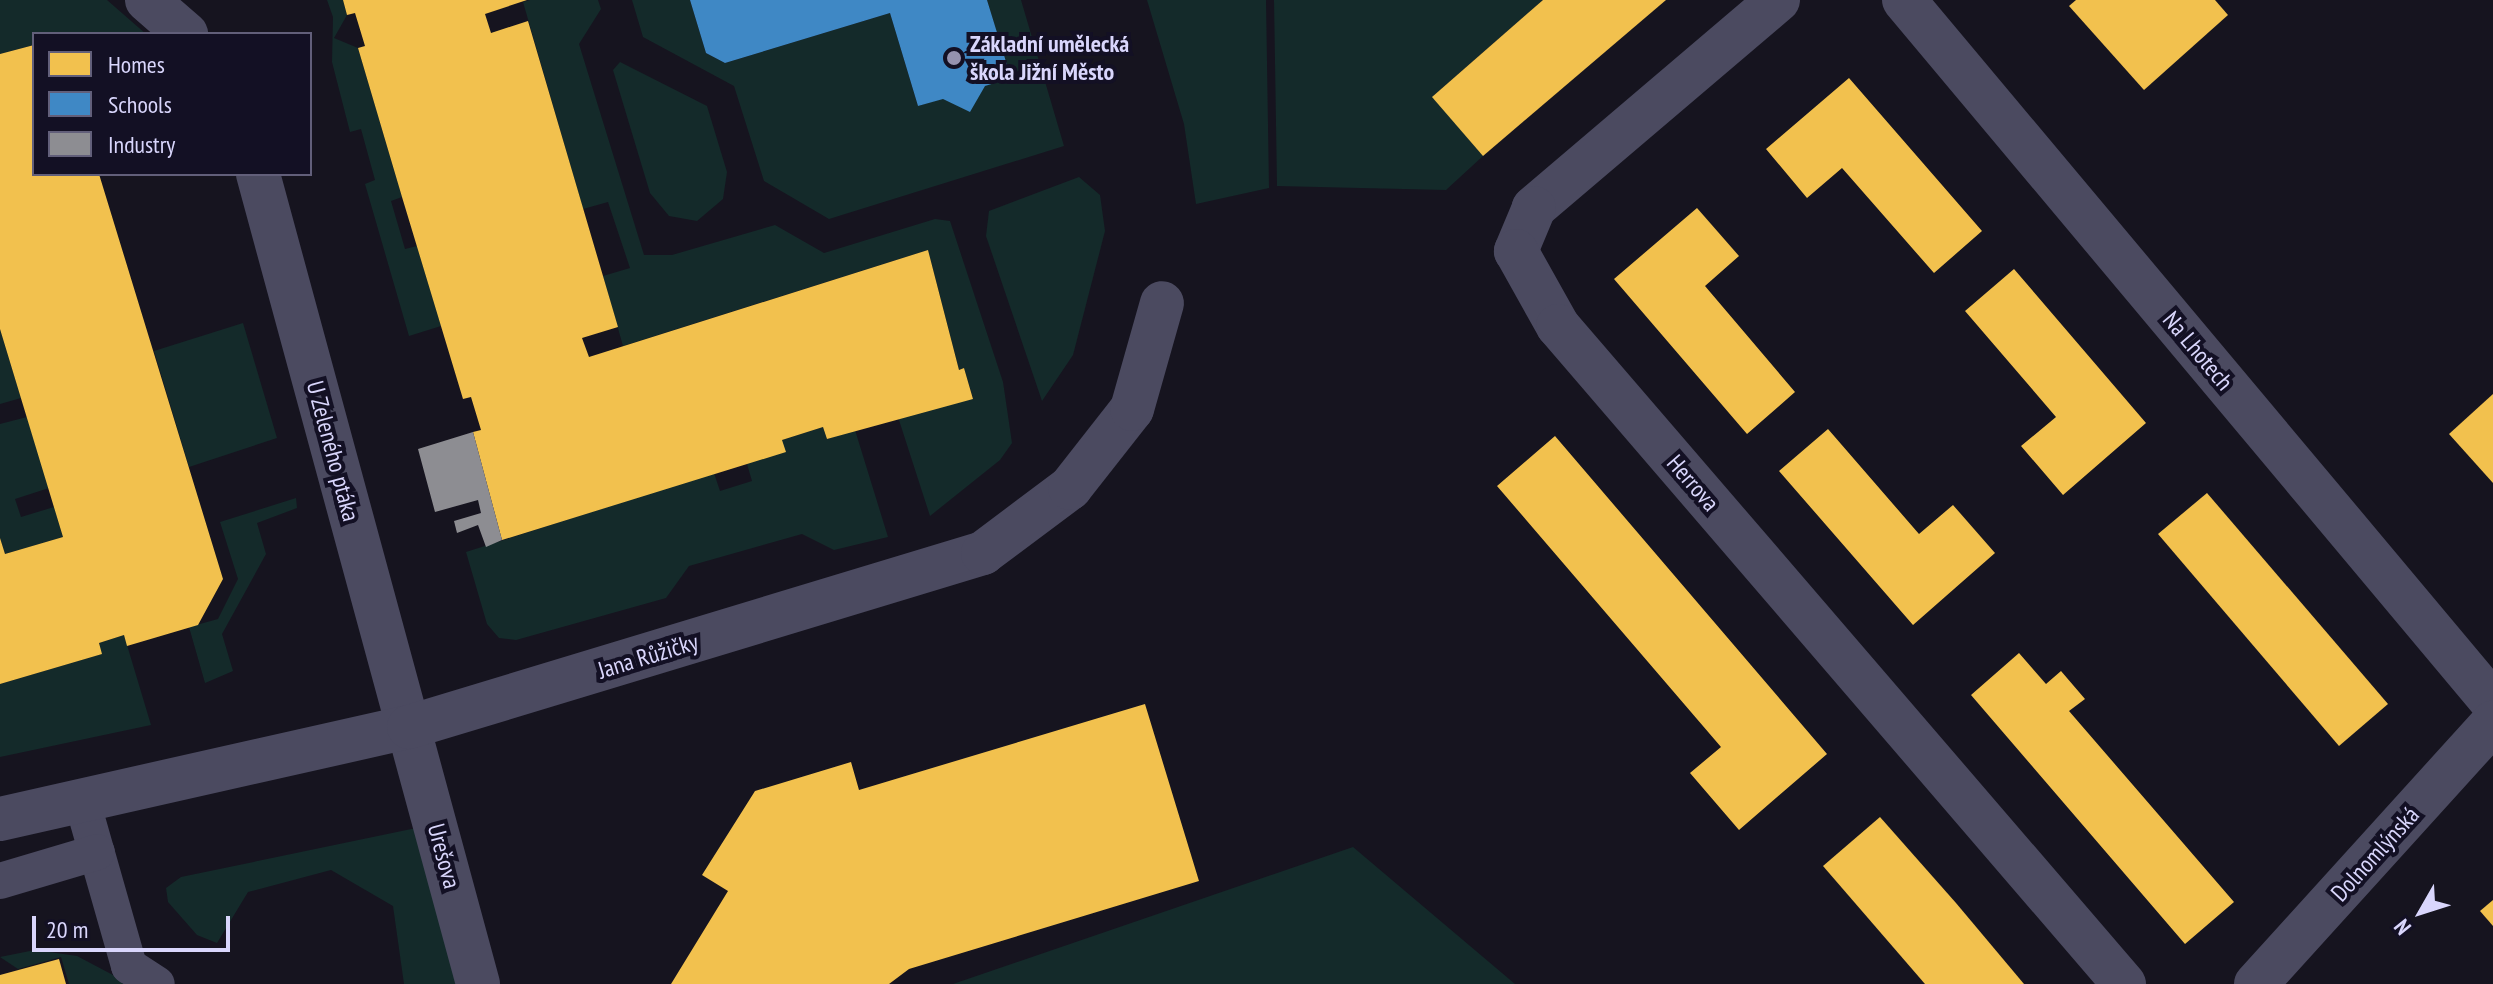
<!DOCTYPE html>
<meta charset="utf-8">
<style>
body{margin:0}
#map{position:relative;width:2493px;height:984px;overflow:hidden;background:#16141f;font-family:"PT Sans Narrow",sans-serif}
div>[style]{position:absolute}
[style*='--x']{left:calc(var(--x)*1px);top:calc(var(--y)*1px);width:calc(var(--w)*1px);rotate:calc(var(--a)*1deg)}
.green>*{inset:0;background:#142a2a}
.homes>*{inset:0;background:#f2c14e}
.schools>*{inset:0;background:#3f88c5}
.industry>*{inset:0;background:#8d8d92}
.lane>*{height:36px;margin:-18px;padding:0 18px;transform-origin:18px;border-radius:18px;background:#4b4a60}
.street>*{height:44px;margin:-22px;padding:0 22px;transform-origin:22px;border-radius:22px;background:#4b4a60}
.dots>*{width:22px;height:22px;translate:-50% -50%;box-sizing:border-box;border:4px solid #131024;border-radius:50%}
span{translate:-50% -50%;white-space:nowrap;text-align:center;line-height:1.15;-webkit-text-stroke:8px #131024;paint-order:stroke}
.poi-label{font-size:24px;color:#d9d6fc;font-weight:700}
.left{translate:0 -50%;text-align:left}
.street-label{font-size:24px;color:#d9d6fc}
.legend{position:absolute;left:32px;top:32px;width:280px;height:144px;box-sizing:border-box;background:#131024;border:2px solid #625f7a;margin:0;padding:10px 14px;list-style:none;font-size:24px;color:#d9d6fc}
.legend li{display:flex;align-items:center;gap:16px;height:40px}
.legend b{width:40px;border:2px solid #625f7a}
.north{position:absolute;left:2381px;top:872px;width:80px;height:80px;-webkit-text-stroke:6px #131024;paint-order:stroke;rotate:231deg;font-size:22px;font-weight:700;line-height:32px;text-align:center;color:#d9d6fc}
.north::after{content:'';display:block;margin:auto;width:28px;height:36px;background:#d9d6fc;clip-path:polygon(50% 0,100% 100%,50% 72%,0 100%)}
.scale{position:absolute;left:32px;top:916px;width:198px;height:36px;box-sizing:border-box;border:4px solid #d9d6fc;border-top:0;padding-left:10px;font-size:24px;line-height:28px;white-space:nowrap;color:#d9d6fc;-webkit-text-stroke:6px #131024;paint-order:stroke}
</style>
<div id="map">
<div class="green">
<i style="clip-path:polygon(0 0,107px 0,146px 34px,34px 34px,34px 45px,0 54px)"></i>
<i style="clip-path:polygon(327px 0,343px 0,347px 15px,334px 38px,358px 48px,402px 197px,391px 201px,405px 249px,417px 246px,441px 326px,409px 336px,365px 184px,375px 180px,361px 129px,350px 132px,332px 62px,333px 17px)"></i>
<i style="clip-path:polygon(530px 0,598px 0,601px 9px,579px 44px,644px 255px,672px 255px,775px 225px,824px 253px,935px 219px,950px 221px,1003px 382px,1012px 443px,1000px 460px,930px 516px,898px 417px,973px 398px,964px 368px,959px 370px,928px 250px,623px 346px,603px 276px,630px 268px,608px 202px,583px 209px,523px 2px)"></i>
<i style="clip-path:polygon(632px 0,690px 0,706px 53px,725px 63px,890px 13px,918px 106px,1010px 78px,987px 0,1021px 0,1064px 146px,829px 219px,764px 181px,734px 86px,643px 37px)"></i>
<i style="clip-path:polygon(1147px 0,1266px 0,1269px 188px,1196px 204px,1184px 124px)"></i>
<i style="clip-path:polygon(1274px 0,1543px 0,1433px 96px,1483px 156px,1446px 190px,1277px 186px)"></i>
<i style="clip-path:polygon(620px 62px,707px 106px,727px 172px,723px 199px,697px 221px,669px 216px,650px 193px,613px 70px)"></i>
<i style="clip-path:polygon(1079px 177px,1100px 195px,1105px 231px,1073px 355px,1042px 401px,986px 236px,989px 211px)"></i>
<i style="clip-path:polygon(243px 323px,277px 438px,189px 467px,154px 351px)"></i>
<i style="clip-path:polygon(0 329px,21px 398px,0 404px)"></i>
<i style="clip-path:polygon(27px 417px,49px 488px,15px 499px,21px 517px,54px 507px,63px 537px,5px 554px,0 538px,0 424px)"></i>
<i style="clip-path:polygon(823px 427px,827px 439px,855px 430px,888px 537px,834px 550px,802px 534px,689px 566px,666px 598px,516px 640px,499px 638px,487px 624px,466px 552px,714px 473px,720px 491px,752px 481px,747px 464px,782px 440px)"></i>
<i style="clip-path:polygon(296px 498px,297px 508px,257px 523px,266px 554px,222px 634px,233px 671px,205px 683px,189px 627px,218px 619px,238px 579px,220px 522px)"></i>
<i style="clip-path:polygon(124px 635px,151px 725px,0 757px,0 684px,101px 654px,99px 643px)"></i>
<i style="clip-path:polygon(421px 827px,468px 984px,404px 984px,393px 906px,331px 870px,248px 892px,217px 943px,197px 935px,168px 902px,166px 888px,181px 877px)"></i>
<i style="clip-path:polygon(1353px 847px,1515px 984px,953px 984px)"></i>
<i style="clip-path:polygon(35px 950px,77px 956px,130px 984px,69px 984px,61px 957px,18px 969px,0 957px)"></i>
</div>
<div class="homes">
<i style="clip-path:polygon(343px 0,527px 0,485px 14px,491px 33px,528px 21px,618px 327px,582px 338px,589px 357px,928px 250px,959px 370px,964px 368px,973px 399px,827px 439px,823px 427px,782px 440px,786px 452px,502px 540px,473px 432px,481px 430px,471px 397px,463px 399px,402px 197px,358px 48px,365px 46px,355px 13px,347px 15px)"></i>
<i style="clip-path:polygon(1543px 0,1666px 0,1483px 156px,1432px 97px)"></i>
<i style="clip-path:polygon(2076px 0,2215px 0,2228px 15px,2144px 90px,2069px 6px)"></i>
<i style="clip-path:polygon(34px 45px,34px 174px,99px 174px,223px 579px,198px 625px,127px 646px,124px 635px,99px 643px,102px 654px,0 684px,0 538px,5px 554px,63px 537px,0 329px,0 54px)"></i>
<i style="clip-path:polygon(1849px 78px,1982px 231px,1934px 273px,1842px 168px,1807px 198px,1766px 149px)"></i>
<i style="clip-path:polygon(1697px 208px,1739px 256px,1705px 286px,1795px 392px,1747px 434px,1614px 279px)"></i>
<i style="clip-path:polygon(2014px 269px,2146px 423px,2063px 495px,2021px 446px,2056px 417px,1965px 311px)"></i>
<i style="clip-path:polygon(2493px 394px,2493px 483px,2449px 434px)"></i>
<i style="clip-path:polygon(1828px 429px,1919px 534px,1953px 505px,1995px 553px,1913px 625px,1779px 471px)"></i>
<i style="clip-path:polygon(1555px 436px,1827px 754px,1739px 830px,1690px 773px,1721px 747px,1497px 486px)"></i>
<i style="clip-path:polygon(2207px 493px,2388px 704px,2339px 746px,2158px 534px)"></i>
<i style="clip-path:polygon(2019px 653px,2046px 684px,2061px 671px,2085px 699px,2069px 711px,2234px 902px,2185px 944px,1971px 695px)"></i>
<i style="clip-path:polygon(1145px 704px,1199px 881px,909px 969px,889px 984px,671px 984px,728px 891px,702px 875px,755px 791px,851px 762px,859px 790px)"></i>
<i style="clip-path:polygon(1880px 817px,1956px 903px,2024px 984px,1925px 984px,1823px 866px)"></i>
<i style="clip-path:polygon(2493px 900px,2493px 926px,2480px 911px)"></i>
<i style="clip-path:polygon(59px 959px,66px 984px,0 984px,0 975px)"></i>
</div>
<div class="schools">
<i style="clip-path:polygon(690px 0,987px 0,1011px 78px,985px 86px,970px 112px,943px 99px,918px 106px,890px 13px,725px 63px,706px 53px)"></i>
</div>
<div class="industry">
<i style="clip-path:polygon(473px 432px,502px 540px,486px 547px,478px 525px,457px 533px,454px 521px,481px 513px,478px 500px,435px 512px,418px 449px)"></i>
</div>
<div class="lane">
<i style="--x:82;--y:801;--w:172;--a:74.1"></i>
<i style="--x:129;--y:966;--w:33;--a:33"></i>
<i style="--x:0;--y:881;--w:101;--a:-16.6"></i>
</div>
<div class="street">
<i style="--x:147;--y:0;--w:52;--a:41.1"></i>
<i style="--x:1778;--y:0;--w:321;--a:139.6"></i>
<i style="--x:1534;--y:208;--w:47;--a:112.7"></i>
<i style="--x:1516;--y:251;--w:86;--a:60.8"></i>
<i style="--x:1558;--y:326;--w:868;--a:49.3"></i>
<i style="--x:1904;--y:0;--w:917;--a:50.04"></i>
<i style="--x:258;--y:174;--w:839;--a:74.8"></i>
<i style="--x:0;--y:819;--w:419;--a:-12.7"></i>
<i style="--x:409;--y:727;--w:600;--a:-16.86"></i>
<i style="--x:983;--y:553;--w:109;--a:-36.8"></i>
<i style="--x:1070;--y:488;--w:100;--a:-51.9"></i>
<i style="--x:1132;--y:409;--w:110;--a:-74.2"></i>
<i style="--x:2256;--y:984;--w:353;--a:-47.8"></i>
</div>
<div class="dots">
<i style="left:954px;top:58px;background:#9592af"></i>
</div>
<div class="poi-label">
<span class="left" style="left:970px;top:58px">Základní umělecká<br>škola Jižní Město</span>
</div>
<div class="street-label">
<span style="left:2198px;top:351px;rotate:50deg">Na Lhotech</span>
<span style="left:333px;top:451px;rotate:75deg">U Zeleného ptáka</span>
<span style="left:1693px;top:483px;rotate:49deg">Herrova</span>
<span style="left:648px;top:656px;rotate:-17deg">Jana Růžičky</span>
<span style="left:2375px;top:854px;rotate:-48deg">Dolnomlýnská</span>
<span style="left:444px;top:856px;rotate:75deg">Urešova</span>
</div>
<ul class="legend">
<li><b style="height:22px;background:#f2c14e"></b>Homes</li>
<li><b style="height:22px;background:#3f88c5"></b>Schools</li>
<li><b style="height:22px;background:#8d8d92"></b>Industry</li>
</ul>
<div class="north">N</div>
<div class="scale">20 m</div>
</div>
